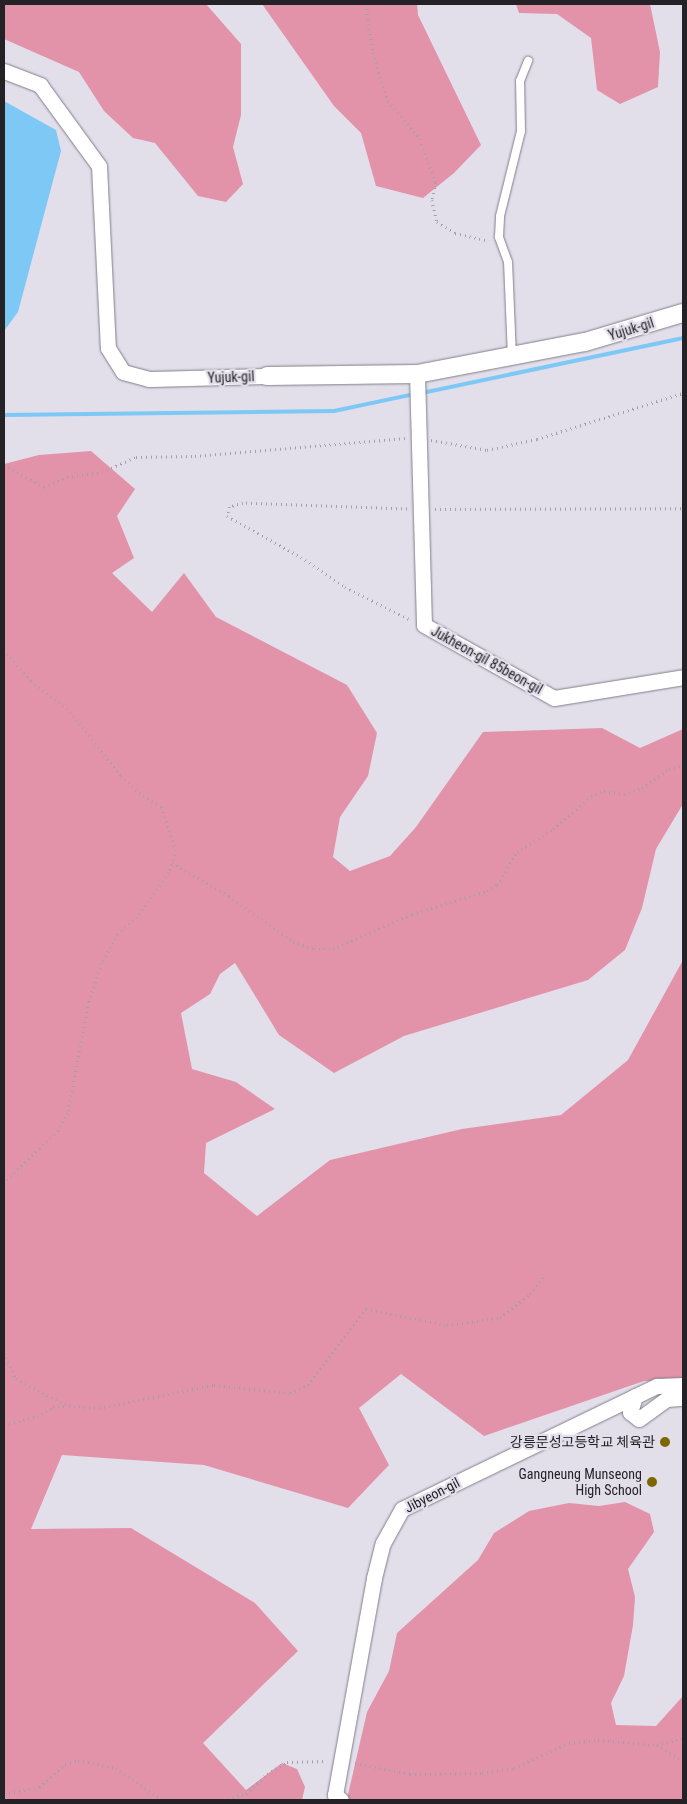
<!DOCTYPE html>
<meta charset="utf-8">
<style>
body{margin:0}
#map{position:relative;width:687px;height:1804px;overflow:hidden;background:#e2dfeb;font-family:"Roboto Condensed","Noto Sans KR",sans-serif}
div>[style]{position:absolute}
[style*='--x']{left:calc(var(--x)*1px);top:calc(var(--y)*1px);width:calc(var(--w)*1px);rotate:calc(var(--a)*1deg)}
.forest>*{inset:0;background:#e293a9}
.water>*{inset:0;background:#7ec8f5}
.stream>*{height:4px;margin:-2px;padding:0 2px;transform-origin:2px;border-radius:2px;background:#7ec8f5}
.path>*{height:2.5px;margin-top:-1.25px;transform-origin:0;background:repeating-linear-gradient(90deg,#a3a0aa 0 1px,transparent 0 5px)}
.roads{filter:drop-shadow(0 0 1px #817e89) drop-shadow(0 0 1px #817e89)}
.service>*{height:8px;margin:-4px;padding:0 4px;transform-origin:4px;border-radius:4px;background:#fff}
.minor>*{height:15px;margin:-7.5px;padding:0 7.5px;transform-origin:7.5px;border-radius:7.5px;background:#fff}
.tertiary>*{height:18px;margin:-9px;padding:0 9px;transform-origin:9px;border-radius:9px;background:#fff}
.dots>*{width:14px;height:14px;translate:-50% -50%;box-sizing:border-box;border:2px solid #e2dfeb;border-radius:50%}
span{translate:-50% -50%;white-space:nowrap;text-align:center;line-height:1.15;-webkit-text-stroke:4.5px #e2dfeb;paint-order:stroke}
.street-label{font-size:14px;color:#242227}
.poi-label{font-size:14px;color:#242227}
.right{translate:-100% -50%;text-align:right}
.frame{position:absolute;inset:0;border:5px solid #242227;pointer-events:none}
</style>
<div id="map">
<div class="forest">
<i style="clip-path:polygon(4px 4px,206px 4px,241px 44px,241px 115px,233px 147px,243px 184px,226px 202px,198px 196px,155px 143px,133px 138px,104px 111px,79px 72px,4px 39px)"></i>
<i style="clip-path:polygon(262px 4px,417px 4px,418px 15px,481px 145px,454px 173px,423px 198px,376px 186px,361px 133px,334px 106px)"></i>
<i style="clip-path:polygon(516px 4px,650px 4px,660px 52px,658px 87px,620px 104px,597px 90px,591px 38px,557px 14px,519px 13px)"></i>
<i style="clip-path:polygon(91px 451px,135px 489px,117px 516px,134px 558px,112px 573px,152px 612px,184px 573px,216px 617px,347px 685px,377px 733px,368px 776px,340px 817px,333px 857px,350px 871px,390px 856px,416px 827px,483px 732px,602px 728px,640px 748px,683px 729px,683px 804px,656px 849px,642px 908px,625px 950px,588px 980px,404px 1036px,334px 1073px,279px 1035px,235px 963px,220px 974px,210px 994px,181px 1013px,192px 1069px,236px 1082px,275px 1109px,206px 1143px,204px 1173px,257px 1216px,330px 1160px,462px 1129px,561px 1115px,628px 1060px,683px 960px,683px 1382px,644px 1381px,484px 1436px,401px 1374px,359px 1408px,389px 1465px,348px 1508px,204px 1465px,62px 1455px,31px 1529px,131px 1528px,255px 1603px,298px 1651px,203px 1743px,246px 1790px,282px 1763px,297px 1769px,305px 1787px,302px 1800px,4px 1800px,4px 464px,39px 455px)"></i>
<i style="clip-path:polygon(625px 1502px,650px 1514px,654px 1532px,628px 1569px,635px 1597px,633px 1625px,624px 1676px,611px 1703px,616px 1725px,656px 1726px,683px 1696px,683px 1800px,347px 1799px,367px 1712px,389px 1671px,397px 1633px,478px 1560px,494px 1533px,529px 1511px,569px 1503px,599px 1506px)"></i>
</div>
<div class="water">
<i style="clip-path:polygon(4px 101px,56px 130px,61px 151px,18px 312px,4px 331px)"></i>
</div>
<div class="stream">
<i style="--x:422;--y:393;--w:267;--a:-11.9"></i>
<i style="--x:4;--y:415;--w:330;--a:-0.7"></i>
<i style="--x:334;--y:411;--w:83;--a:-11.9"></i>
</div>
<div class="path">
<i style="--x:366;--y:4;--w:49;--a:81.9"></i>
<i style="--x:373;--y:53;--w:50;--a:72.6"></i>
<i style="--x:388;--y:101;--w:50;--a:49.9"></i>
<i style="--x:420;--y:139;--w:47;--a:70"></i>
<i style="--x:436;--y:183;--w:17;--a:103"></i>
<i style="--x:432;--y:200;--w:23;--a:77"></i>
<i style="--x:437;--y:222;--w:21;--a:31"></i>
<i style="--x:455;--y:233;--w:35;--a:13"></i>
<i style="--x:431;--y:440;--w:57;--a:10.1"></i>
<i style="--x:487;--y:450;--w:51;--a:-12.4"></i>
<i style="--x:537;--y:439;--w:153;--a:-17.5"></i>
<i style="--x:4;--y:465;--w:46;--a:28.8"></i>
<i style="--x:44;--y:487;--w:25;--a:-23"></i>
<i style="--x:67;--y:477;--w:35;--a:-8"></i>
<i style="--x:102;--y:472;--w:37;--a:-24"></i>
<i style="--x:136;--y:457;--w:59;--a:-1"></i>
<i style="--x:195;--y:456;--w:212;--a:-4.9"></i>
<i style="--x:407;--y:509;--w:164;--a:-177.9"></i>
<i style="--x:243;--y:503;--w:14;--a:163"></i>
<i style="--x:230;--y:507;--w:9;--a:108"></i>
<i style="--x:227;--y:516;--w:85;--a:29"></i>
<i style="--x:301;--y:557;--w:53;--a:34.3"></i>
<i style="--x:345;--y:587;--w:74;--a:26.6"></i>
<i style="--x:435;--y:509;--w:248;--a:-0.2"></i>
<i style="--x:4;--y:650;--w:41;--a:48.9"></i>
<i style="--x:31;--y:681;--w:45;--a:36.9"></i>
<i style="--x:67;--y:708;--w:87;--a:51.5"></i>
<i style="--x:121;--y:776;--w:30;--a:42"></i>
<i style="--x:143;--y:796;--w:22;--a:30"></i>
<i style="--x:162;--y:807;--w:45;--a:72"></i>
<i style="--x:176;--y:850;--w:24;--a:107"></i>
<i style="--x:169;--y:873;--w:54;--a:126"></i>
<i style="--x:137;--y:917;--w:25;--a:138"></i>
<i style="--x:118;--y:934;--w:33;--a:119"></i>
<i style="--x:102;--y:963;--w:41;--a:108.4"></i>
<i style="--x:89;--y:1002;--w:113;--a:100.7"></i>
<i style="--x:68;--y:1113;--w:21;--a:119"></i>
<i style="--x:58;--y:1131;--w:75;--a:136.1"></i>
<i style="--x:172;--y:863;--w:66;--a:30.1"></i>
<i style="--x:229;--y:896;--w:79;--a:35.7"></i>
<i style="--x:293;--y:942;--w:22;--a:18"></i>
<i style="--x:314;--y:949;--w:19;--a:0"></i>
<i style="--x:333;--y:949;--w:86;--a:-23.9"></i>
<i style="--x:412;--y:914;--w:78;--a:-17"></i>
<i style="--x:487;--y:891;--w:12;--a:-31"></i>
<i style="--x:497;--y:885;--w:39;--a:-59"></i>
<i style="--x:517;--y:852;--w:43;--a:-32.6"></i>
<i style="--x:553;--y:829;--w:50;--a:-41"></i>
<i style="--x:591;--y:796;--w:14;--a:-21"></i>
<i style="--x:604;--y:791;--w:20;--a:9"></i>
<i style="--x:624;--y:794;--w:19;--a:-18"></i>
<i style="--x:642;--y:788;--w:33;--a:-35"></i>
<i style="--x:669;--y:769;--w:15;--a:-16"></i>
<i style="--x:4;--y:1353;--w:29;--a:65"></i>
<i style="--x:16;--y:1379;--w:59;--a:27"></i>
<i style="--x:69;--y:1406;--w:30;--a:4"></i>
<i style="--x:99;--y:1408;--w:117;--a:-11.3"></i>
<i style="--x:214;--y:1385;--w:76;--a:6"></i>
<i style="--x:290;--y:1393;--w:20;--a:-24"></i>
<i style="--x:308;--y:1385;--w:96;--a:-52.7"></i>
<i style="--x:366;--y:1309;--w:83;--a:11.2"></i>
<i style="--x:447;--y:1325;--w:53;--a:-7.5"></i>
<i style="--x:500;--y:1318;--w:38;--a:-39"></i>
<i style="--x:530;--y:1294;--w:23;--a:-50"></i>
<i style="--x:4;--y:1425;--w:34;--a:-15"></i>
<i style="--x:37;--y:1416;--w:18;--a:-29"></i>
<i style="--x:53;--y:1407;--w:14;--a:-4"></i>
<i style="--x:657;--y:1745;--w:31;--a:32"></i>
<i style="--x:355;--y:1763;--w:56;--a:11.3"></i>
<i style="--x:410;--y:1774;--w:72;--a:-0.8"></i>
<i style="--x:482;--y:1773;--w:32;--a:-9"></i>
<i style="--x:514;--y:1768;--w:60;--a:-24.4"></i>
<i style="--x:569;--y:1743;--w:29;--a:-6"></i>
<i style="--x:598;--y:1740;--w:59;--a:4.8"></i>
<i style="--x:657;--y:1745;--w:27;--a:-15"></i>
<i style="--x:4;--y:1794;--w:36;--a:-11"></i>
<i style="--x:39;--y:1787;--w:35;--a:-41"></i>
<i style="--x:65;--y:1764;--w:14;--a:-17"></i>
<i style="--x:78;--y:1760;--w:39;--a:12"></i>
<i style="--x:116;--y:1768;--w:56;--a:34.8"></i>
<i style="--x:223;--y:1800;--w:24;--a:-15"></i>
<i style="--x:246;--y:1794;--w:29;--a:-44"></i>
<i style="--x:267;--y:1774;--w:23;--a:-31"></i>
<i style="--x:287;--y:1762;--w:40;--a:-1.4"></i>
</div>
<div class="roads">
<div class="service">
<i style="--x:512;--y:357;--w:95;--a:-92.4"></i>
<i style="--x:508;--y:262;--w:27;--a:-110"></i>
<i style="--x:499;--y:237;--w:21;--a:-87"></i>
<i style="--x:500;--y:216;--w:88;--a:-76.1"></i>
<i style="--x:521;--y:131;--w:50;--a:-91.1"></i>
<i style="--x:520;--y:81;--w:22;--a:-68"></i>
</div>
<div class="minor">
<i style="--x:4;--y:71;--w:39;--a:21"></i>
<i style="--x:40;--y:85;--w:100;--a:53.9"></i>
<i style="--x:99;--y:166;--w:182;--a:87.2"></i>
<i style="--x:108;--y:348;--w:28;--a:58"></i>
<i style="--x:123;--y:372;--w:27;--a:15"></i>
<i style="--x:149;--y:379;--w:118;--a:-1.5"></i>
<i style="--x:417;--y:374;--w:251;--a:88.4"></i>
<i style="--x:424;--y:625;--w:149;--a:29.3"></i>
<i style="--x:554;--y:698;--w:131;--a:-9.2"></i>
<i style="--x:635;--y:1396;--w:17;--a:107"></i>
<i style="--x:630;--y:1412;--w:11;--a:38"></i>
<i style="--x:639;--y:1419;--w:34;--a:-36"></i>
<i style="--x:667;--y:1399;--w:16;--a:-4"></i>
<i style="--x:341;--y:1800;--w:8;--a:-140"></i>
<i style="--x:335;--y:1795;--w:220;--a:-79.8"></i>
<i style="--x:374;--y:1578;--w:36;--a:-76"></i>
<i style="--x:383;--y:1543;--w:39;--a:-61"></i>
<i style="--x:402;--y:1509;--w:283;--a:-25.8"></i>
<i style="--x:657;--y:1386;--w:26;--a:-2"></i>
</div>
<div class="tertiary">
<i style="--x:267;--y:376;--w:150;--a:-0.8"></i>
<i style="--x:417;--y:374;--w:171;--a:-10.8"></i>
<i style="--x:585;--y:342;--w:102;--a:-16.5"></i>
</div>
</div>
<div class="dots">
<i style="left:665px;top:1442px;background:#7c6800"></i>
<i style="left:652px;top:1482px;background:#7c6800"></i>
</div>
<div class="street-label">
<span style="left:631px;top:329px;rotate:-17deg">Yujuk-gil</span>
<span style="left:231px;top:377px;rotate:-2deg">Yujuk-gil</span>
<span style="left:487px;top:660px;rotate:29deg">Jukheon-gil 85beon-gil</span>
<span style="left:432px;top:1495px;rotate:-27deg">Jibyeon-gil</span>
</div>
<div class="poi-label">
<span class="right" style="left:655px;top:1442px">강릉문성고등학교 체육관</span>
<span class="right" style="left:642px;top:1482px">Gangneung Munseong<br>High School</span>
</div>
<div class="frame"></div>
</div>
